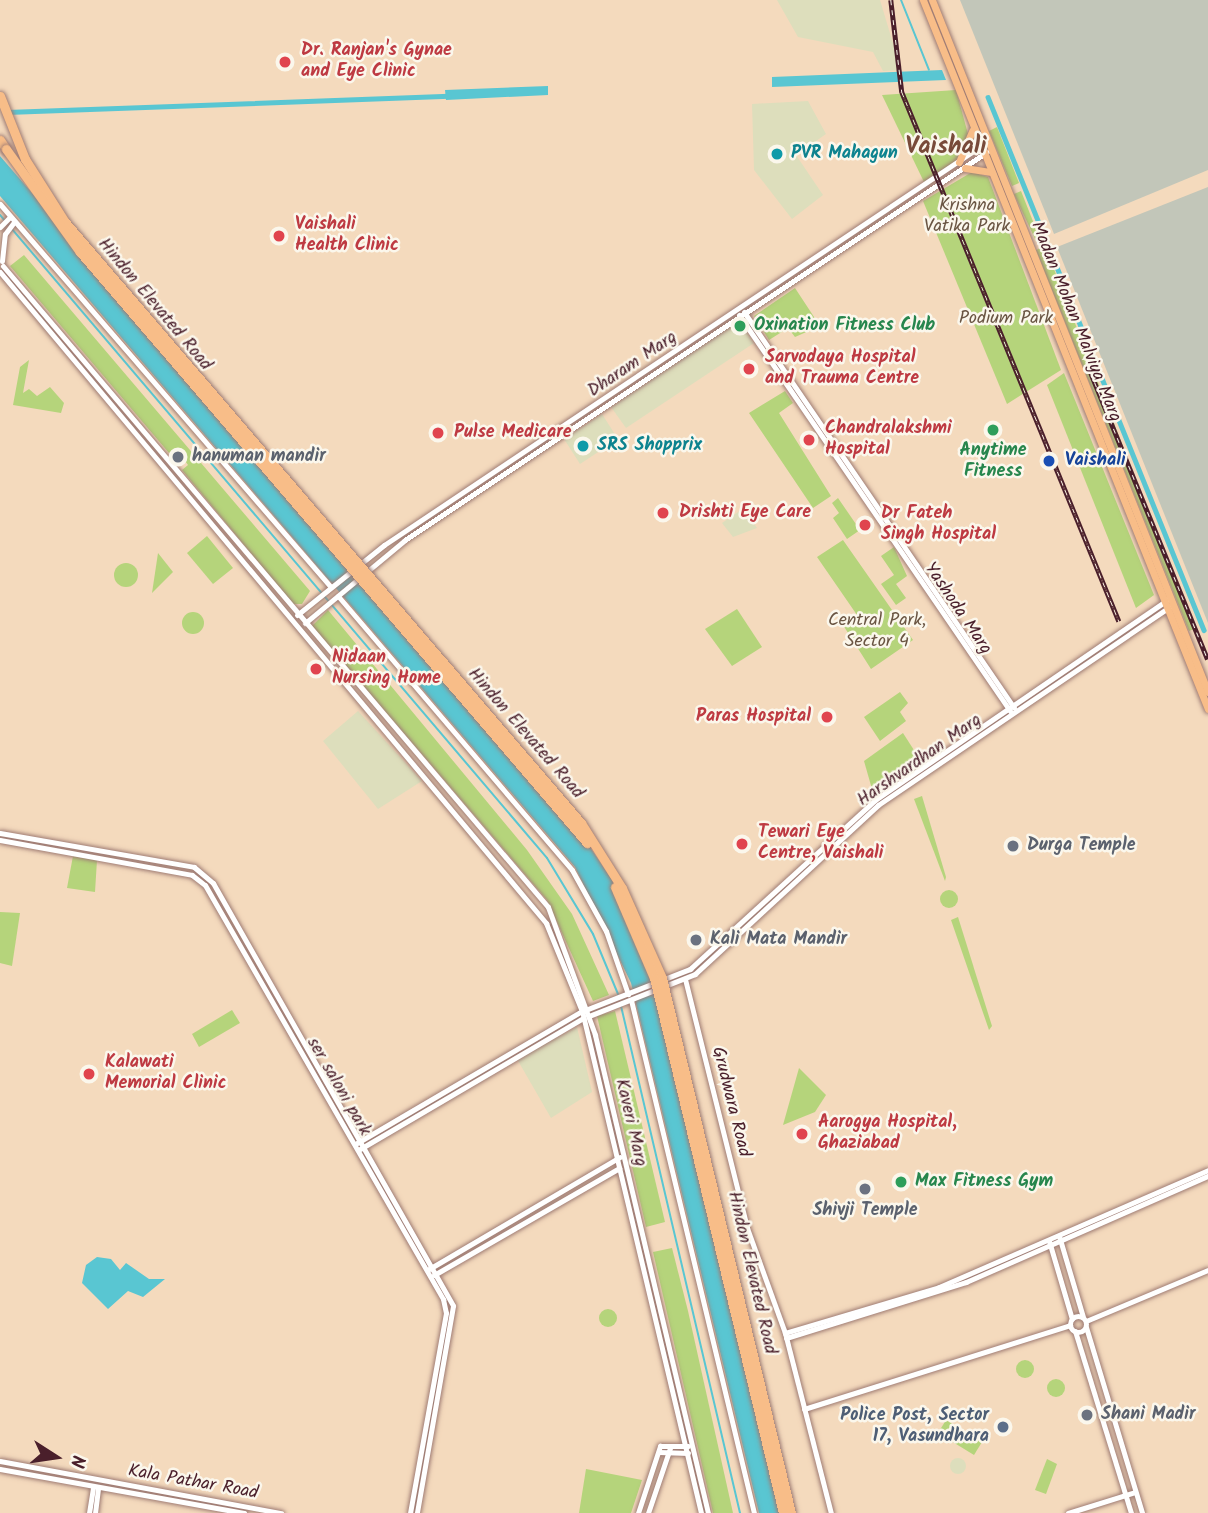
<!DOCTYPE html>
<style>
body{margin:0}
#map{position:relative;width:1208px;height:1513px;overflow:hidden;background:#f4dabd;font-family:Kalam,sans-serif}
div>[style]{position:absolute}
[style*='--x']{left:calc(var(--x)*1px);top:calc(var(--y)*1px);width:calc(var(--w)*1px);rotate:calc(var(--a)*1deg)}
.built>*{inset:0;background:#dddebc}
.round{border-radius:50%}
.industrial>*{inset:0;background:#c2c6b9}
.green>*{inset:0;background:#b5d47b}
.water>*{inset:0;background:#59c6d2}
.stream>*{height:2px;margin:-1px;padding:0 1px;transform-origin:1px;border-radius:1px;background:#59c6d2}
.canal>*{height:4.5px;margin:-2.25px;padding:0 2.25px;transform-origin:2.25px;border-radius:2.25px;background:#59c6d2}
.roads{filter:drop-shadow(0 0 2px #9f7c74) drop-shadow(0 0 2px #9f7c74)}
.minor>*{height:5px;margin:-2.5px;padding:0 2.5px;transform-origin:2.5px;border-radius:2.5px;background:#fff}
.minor>.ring{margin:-2.5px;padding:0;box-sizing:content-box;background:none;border:5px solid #fff;border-radius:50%}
.major>*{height:7px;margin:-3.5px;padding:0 3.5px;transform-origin:3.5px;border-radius:3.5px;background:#f8bd88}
.highway>*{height:9px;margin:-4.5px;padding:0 4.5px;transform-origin:4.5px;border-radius:4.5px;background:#f8bd88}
.rail>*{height:4.5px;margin-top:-2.25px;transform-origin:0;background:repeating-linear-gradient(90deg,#fbf7ec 0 5px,#4a1f2b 0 10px);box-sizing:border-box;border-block:2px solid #4a1f2b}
.bridges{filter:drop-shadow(0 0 2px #9f7c74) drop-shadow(0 0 2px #9f7c74)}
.highway-bridge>*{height:9px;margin:-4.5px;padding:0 4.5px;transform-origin:4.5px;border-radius:4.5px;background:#f8bd88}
.dots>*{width:19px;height:19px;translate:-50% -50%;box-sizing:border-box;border:4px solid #fbf7ec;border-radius:50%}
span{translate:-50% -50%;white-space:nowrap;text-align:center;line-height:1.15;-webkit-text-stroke:5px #fbf7ec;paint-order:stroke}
.health-label{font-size:18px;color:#be3a42;font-weight:700}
.left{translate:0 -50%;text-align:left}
.right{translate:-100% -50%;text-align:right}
.culture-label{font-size:18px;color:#0d838f;font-weight:700}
.park-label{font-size:18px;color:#6a5543}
.street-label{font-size:18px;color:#4a1f2b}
.leisure-label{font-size:18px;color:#27864d;font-weight:700}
.worship-label{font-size:18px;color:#5b616d;font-weight:700}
.transit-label{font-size:18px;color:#164399;font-weight:700}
.service-label{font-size:18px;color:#4e5e75;font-weight:700}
.district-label{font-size:24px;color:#784a39;font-weight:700}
.north{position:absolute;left:21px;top:1422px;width:70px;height:70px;-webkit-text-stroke:5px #fbf7ec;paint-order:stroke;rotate:102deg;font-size:19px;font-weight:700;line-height:28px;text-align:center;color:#4a1f2b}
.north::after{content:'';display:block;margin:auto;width:24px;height:32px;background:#4a1f2b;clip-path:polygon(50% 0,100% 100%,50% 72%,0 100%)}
</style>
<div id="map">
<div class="built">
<i style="clip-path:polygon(777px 0,880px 0,901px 70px,883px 71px,873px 52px,798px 37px)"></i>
<i style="clip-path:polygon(808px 101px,826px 134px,796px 155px,823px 195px,792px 219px,754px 170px,752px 104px)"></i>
<i style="clip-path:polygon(739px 321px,754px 343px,626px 428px,611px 407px)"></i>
<i style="clip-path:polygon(602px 414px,618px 439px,580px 464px,564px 439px)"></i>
<i style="clip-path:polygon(744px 508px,757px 528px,733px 537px,722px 523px)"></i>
<i style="clip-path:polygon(358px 711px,422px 781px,378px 809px,323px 741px)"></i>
<i style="clip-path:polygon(577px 1027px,592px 1092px,551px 1118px,517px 1059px)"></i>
<i class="round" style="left:950px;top:1458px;width:16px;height:16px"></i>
</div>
<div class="industrial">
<i style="clip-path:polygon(960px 0,1208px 0,1208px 170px,1054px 234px)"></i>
<i style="clip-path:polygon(1208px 187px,1208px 623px,1057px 247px)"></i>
</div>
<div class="green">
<i style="clip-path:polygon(956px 90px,968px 134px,956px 161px,924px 182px,882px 95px)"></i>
<i style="clip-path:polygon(997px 127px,1019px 183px,1012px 186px,989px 131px)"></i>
<i style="clip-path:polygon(972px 172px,988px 177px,1061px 370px,1007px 404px,923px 201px)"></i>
<i style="clip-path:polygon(1021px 191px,1040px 239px,1036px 241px,1014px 194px)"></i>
<i style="clip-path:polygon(1045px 246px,1194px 629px,1189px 631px,1036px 250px)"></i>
<i style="clip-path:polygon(24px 255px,310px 591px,302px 604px,293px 604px,182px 470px,188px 465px,176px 448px,169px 453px,10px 266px)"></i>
<i style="clip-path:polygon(795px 288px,820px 326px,795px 337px,788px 328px,769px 340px,754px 316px)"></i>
<i style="clip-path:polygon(29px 360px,23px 393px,29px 389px,37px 396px,50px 387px,64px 403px,61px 413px,13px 405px,20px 367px)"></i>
<i style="clip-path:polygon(1064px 373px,1154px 595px,1136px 608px,1047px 385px)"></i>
<i style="clip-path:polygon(785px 391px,793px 403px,779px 413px,831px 496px,813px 508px,749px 413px)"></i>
<i style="clip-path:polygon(838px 498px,860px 530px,847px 539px,833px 518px,839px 513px,832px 503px)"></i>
<i style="clip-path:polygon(207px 536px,233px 568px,213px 584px,187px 553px)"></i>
<i style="clip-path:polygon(843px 540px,913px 640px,871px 669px,843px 625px,857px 615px,817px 557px)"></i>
<i style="clip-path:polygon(894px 547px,907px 576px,896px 584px,906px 598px,896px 605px,881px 584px,894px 575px,881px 556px)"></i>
<i style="clip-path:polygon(158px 553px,173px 572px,152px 593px)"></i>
<i class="round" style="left:114px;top:563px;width:24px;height:24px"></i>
<i style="clip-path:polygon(737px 609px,762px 647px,732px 666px,705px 629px)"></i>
<i style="clip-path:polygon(328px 610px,527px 850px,572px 914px,609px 995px,593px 1001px,547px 900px,312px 626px)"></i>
<i class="round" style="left:182px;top:612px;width:22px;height:22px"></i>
<i style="clip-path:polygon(900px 692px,908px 703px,900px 712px,906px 721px,880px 741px,864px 717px)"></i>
<i style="clip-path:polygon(903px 733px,919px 758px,872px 789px,864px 761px)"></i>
<i style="clip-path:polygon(922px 796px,946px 877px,945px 881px,914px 799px)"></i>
<i style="clip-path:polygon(73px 856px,97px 860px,95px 892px,67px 888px)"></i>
<i class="round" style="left:940px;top:890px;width:18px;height:18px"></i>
<i style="clip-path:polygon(0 912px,20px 913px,12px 966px,0 963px)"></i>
<i style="clip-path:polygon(958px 917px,992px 1026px,989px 1030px,951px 920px)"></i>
<i style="clip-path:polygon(232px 1010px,240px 1023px,199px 1047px,192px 1034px)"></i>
<i style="clip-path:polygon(615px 1011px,665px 1222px,646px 1227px,597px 1016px)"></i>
<i style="clip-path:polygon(799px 1068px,826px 1095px,815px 1112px,783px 1125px)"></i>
<i style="clip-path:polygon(672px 1248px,688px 1311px,733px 1513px,713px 1513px,653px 1252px)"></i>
<i class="round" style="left:599px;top:1309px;width:18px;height:18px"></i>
<i class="round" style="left:1016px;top:1360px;width:18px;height:18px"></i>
<i class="round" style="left:1047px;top:1379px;width:18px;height:18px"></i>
<i style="clip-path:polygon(946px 1420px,982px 1442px,974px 1455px,938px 1433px)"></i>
<i style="clip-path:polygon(1047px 1459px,1057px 1464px,1046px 1494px,1035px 1490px)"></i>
<i style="clip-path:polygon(586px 1469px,642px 1480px,631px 1513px,579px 1513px)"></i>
</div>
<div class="water">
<i style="clip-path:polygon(942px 70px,946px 80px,772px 87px,772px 77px)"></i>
<i style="clip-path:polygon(548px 86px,548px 95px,446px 100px,445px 90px)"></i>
<i style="clip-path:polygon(0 156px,563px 807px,616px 886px,654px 965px,785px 1513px,759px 1513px,631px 983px,575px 867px,0 196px)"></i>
<i style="clip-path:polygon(97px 1257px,111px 1259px,120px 1270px,126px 1263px,149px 1279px,165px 1279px,143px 1297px,128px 1291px,108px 1309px,82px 1283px,86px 1265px)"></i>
</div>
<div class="stream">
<i style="--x:901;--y:0;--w:75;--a:68.2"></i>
<i style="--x:0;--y:215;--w:844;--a:49.61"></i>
<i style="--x:547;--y:858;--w:89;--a:58.8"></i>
<i style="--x:593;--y:934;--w:65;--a:67.4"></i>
<i style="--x:621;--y:1006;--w:521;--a:76.79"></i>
</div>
<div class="canal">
<i style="--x:988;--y:97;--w:575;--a:67.94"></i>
<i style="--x:7;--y:112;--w:442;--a:-2.1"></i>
</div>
<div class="roads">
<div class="minor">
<i style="--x:0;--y:204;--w:505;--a:49.18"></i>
<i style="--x:0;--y:227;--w:14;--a:-45"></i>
<i style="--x:2;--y:261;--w:27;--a:-84"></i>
<i style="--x:5;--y:234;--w:15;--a:-53"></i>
<i style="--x:3;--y:266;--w:841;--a:49.63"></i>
<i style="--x:548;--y:907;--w:136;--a:69.8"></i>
<i style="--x:595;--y:1035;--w:491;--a:76.7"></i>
<i style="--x:0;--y:272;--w:850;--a:50.01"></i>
<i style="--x:546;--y:923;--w:95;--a:67.8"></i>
<i style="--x:582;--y:1011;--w:516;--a:76.66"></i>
<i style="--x:744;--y:312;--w:479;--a:55.7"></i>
<i style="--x:739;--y:315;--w:480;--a:55.6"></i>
<i style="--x:338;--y:596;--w:360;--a:49.5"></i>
<i style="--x:572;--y:870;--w:70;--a:60.9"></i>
<i style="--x:606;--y:931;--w:67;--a:70.8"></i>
<i style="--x:297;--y:615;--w:112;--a:-38.8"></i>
<i style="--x:384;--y:545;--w:722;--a:-33.76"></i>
<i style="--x:305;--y:623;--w:130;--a:-39.7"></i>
<i style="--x:405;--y:540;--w:699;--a:-33.69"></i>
<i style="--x:0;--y:833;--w:197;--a:9.9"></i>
<i style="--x:194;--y:867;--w:25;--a:40"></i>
<i style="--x:213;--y:883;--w:486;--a:60.4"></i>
<i style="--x:453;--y:1306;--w:210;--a:99.9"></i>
<i style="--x:0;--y:840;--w:195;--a:10.3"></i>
<i style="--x:192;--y:875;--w:16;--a:38"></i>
<i style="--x:205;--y:885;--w:478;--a:60.1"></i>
<i style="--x:443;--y:1299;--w:14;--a:78"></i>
<i style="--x:446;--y:1313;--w:203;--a:100.2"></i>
<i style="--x:685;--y:979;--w:257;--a:76"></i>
<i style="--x:747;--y:1228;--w:112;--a:70.1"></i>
<i style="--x:785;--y:1333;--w:186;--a:75.7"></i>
<i style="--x:631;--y:1000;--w:528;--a:76.52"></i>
<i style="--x:588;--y:1009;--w:110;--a:-21.4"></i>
<i style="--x:690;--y:969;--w:251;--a:-42.4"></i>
<i style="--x:875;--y:800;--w:354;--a:-34.4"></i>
<i style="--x:589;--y:1016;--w:114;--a:-21.6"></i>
<i style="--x:695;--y:974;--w:249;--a:-42.7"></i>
<i style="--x:878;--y:805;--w:352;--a:-34.2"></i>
<i style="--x:357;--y:1143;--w:261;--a:-30.4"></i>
<i style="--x:360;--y:1149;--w:259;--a:-30.4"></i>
<i style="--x:1059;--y:1236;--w:84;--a:73.5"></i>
<i style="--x:1049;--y:1241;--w:81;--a:73.6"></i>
<i style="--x:429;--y:1269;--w:221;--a:-30.4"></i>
<i style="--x:434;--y:1275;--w:214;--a:-30"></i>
<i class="ring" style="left:1070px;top:1316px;width:11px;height:11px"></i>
<i style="--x:1086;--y:1321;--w:132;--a:-22.7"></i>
<i style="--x:1086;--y:1327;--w:194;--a:73.2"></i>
<i style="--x:1075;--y:1331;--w:190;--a:72.9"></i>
<i style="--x:785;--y:1333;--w:161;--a:-16.6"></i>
<i style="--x:939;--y:1287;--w:293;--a:-23.5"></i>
<i style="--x:786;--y:1338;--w:189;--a:-17.3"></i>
<i style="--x:966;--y:1282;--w:264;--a:-23.7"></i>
<i style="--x:804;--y:1409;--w:279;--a:-17.5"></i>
<i style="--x:659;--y:1452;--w:29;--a:2"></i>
<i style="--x:0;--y:1461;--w:286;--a:10.5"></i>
<i style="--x:0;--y:1469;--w:248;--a:10.2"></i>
<i style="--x:89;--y:1513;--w:25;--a:-81"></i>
<i style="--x:95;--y:1513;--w:25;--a:-83"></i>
<i style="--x:638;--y:1513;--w:71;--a:-71.8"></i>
<i style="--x:660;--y:1446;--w:28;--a:0"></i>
<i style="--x:648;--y:1513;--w:69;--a:-71.3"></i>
<i style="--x:1068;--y:1513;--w:70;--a:-17.4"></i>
</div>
<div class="major">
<i style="--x:923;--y:0;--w:764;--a:68.1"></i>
<i style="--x:932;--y:0;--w:745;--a:68.26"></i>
<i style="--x:959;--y:162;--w:34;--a:-67"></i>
<i style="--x:965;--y:168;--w:25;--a:9"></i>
</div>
<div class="highway">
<i style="--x:0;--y:140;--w:11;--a:56"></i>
</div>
</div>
<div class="rail">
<i style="--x:891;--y:0;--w:93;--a:83.2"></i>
<i style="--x:902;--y:92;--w:572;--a:67.7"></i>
<i style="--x:1091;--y:373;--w:309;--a:67.8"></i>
</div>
<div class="bridges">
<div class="highway-bridge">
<i style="--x:0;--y:96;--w:68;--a:68.4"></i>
<i style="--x:25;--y:159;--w:75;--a:57.6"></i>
<i style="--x:65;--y:222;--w:792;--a:49.35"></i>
<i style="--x:581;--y:823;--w:77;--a:57.8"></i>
<i style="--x:622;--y:888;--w:98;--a:66"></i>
<i style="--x:662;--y:978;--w:550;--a:76.44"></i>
<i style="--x:6;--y:149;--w:127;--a:54.3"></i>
<i style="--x:80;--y:252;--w:779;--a:49.37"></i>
<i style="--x:615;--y:887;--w:99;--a:66.8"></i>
<i style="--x:654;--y:978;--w:550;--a:76.44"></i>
</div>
</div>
<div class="dots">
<i style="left:285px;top:62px;background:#e0444e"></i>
<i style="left:777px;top:154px;background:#0f9aa8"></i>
<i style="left:279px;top:236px;background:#e0444e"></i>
<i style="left:740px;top:326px;background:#2e9e5b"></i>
<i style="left:749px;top:369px;background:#e0444e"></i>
<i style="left:993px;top:430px;background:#2e9e5b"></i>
<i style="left:438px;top:433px;background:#e0444e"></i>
<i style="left:809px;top:440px;background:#e0444e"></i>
<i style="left:583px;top:446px;background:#0f9aa8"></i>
<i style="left:178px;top:457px;background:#6b7280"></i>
<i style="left:1049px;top:461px;background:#1a4fb4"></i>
<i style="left:663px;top:513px;background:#e0444e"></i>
<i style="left:865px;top:525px;background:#e0444e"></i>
<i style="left:316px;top:669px;background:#e0444e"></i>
<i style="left:827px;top:717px;background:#e0444e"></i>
<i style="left:742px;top:844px;background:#e0444e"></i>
<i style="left:1013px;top:846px;background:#6b7280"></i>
<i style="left:696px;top:940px;background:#6b7280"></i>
<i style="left:89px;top:1074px;background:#e0444e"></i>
<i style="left:802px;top:1134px;background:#e0444e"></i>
<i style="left:901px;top:1182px;background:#2e9e5b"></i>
<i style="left:865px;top:1189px;background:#6b7280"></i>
<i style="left:1087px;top:1415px;background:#6b7280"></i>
<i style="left:1003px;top:1427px;background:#5c6f8a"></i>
</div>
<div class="health-label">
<span class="left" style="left:301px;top:62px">Dr. Ranjan's Gynae<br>and Eye Clinic</span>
<span class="left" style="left:295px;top:236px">Vaishali<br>Health Clinic</span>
<span class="left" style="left:765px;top:369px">Sarvodaya Hospital<br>and Trauma Centre</span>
<span class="left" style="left:825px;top:440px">Chandralakshmi<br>Hospital</span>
<span class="left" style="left:454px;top:433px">Pulse Medicare</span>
<span class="left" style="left:679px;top:513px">Drishti Eye Care</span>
<span class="left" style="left:881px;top:525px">Dr Fateh<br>Singh Hospital</span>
<span class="left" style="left:332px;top:669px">Nidaan<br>Nursing Home</span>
<span class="right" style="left:811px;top:717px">Paras Hospital</span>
<span class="left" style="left:758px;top:844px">Tewari Eye<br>Centre, Vaishali</span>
<span class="left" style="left:105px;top:1074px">Kalawati<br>Memorial Clinic</span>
<span class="left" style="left:818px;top:1134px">Aarogya Hospital,<br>Ghaziabad</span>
</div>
<div class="culture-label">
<span class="left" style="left:791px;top:154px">PVR Mahagun</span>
<span class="left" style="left:597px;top:446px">SRS Shopprix</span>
</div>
<div class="park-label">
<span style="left:967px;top:217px">Krishna<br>Vatika Park</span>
<span style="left:1006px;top:319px">Podium Park</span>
<span style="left:877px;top:632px">Central Park,<br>Sector 4</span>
</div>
<div class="street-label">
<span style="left:154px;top:305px;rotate:50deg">Hindon Elevated Road</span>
<span style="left:1075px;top:322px;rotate:68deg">Madan Mohan Malviya Marg</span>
<span style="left:633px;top:365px;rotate:-34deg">Dharam Marg</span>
<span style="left:957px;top:609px;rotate:56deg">Yashoda Marg</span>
<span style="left:525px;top:734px;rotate:49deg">Hindon Elevated Road</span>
<span style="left:920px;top:761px;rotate:-35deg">Harshvardhan Marg</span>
<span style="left:338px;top:1087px;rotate:60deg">ser saloni park</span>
<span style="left:730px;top:1102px;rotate:76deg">Grudwara Road</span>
<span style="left:630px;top:1123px;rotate:77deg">Kaveri Marg</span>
<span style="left:751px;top:1273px;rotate:77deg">Hindon Elevated Road</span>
<span style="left:193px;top:1483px;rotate:10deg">Kala Pathar Road</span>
</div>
<div class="leisure-label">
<span class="left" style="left:754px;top:326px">Oxination Fitness Club</span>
<span style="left:993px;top:462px">Anytime<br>Fitness</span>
<span class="left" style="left:915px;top:1182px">Max Fitness Gym</span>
</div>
<div class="worship-label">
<span class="left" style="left:192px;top:457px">hanuman mandir</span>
<span class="left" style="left:1027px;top:846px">Durga Temple</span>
<span class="left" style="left:710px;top:940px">Kali Mata Mandir</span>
<span style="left:865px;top:1211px">Shivji Temple</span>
<span class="left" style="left:1101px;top:1415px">Shani Madir</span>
</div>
<div class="transit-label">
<span class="left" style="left:1065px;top:461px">Vaishali</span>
</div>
<div class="service-label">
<span class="right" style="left:989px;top:1427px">Police Post, Sector<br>17, Vasundhara</span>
</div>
<div class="district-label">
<span style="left:946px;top:147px">Vaishali</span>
</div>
<div class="north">N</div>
</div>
